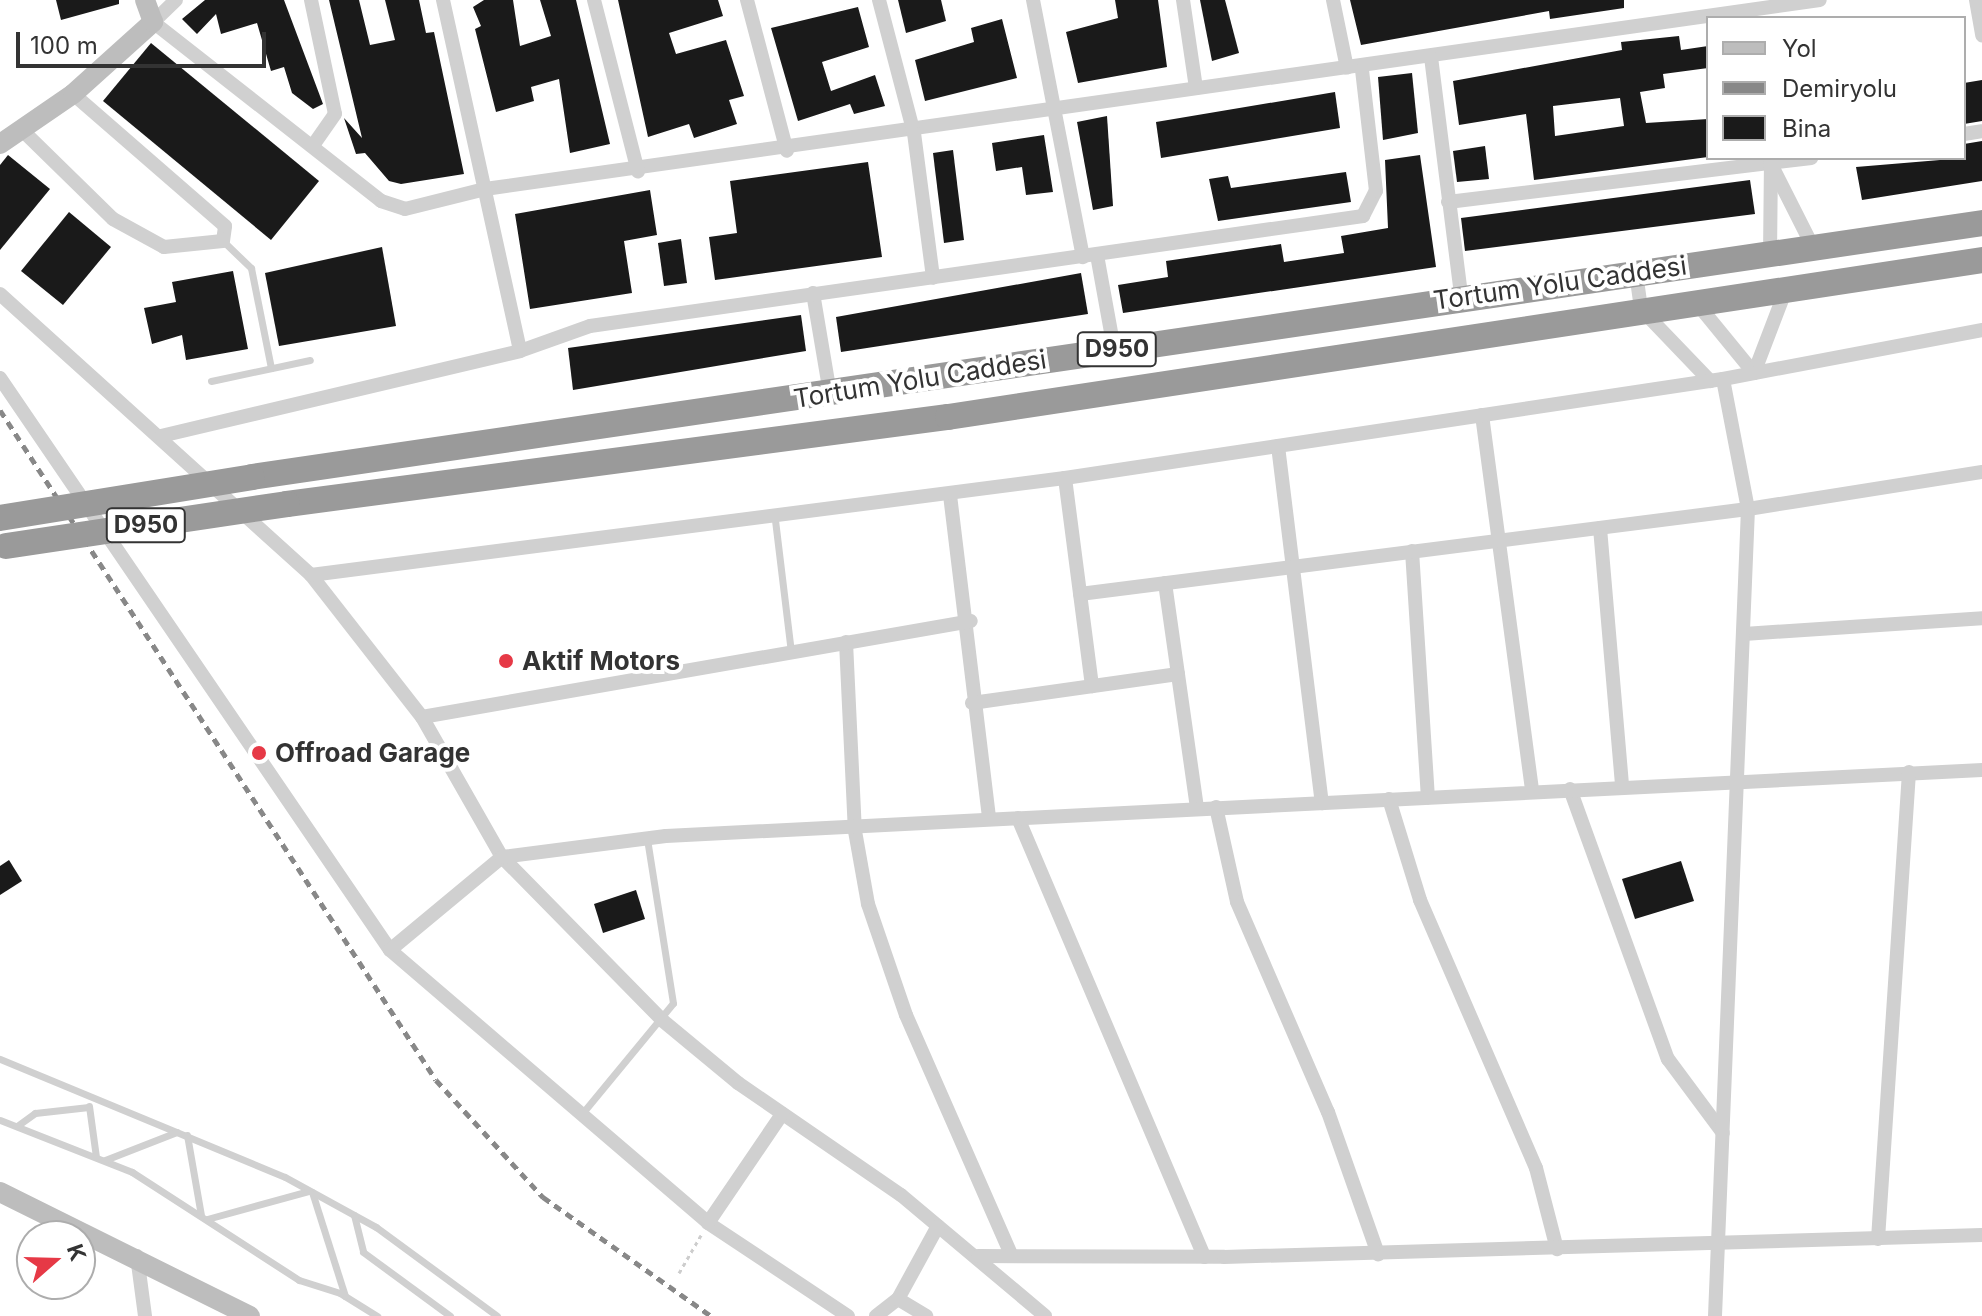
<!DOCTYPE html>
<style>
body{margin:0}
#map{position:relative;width:1982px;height:1316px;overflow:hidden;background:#fff;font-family:Inter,sans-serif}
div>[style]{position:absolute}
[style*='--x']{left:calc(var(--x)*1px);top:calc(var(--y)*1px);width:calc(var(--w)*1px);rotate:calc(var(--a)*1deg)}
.building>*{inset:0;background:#1a1a1a}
.path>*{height:3px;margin-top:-1.5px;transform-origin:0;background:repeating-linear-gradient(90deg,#cdcdcd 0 4px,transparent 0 8px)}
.lane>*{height:7px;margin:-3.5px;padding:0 3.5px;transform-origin:3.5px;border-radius:3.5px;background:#d0d0d0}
.street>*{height:14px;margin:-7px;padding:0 7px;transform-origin:7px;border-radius:7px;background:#d0d0d0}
.secondary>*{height:20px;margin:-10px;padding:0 10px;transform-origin:10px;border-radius:10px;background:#bdbdbd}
.highway>*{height:26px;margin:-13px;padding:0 13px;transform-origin:13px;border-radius:13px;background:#9a9a9a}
.rail>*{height:5px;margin-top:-2.5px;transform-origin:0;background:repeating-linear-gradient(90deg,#888 0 8px,transparent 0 14px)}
.highway-bridge>*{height:26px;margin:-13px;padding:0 13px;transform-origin:13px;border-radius:13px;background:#9a9a9a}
.dots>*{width:22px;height:22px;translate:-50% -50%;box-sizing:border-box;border:4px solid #fff;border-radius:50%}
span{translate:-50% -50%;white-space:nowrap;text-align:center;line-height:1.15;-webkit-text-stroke:8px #fff;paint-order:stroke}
.shield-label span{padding:2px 6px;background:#fff;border:2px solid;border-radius:6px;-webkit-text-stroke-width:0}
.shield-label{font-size:24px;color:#333;font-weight:700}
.street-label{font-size:26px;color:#333}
.poi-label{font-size:26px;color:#333;font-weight:700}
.left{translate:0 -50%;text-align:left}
.legend{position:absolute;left:1706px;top:16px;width:260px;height:144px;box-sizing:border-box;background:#fff;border:2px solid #adadad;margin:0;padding:10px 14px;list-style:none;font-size:24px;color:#333}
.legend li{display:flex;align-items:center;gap:16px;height:40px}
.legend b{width:40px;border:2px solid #adadad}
.north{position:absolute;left:16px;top:1220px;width:80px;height:80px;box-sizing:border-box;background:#fff;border:2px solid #adadad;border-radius:50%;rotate:70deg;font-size:22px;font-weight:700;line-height:32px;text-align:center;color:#333}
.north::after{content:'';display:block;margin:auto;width:28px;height:36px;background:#e63946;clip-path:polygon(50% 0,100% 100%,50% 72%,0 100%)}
.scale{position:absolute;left:16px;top:32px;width:250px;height:36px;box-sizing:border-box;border:4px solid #333;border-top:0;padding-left:10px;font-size:24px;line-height:28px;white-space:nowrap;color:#333;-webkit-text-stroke:6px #fff;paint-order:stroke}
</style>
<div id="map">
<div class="building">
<i style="clip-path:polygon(56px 0,119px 0,119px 4px,61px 20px)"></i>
<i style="clip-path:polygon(205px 0,284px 0,323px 104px,313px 109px,292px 93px,284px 67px,271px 71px,257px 23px,221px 34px,216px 14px,197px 34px,182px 19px)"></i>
<i style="clip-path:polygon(329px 0,359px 0,370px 45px,395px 40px,385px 0,419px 0,426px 33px,434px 32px,464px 174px,401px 184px,389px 181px,365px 153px,356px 154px,344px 118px,362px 138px)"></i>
<i style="clip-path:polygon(484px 0,513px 0,520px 46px,551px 36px,540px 0,576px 0,610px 144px,570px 153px,559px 79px,531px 87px,534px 101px,496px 112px,475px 29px,481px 26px,473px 7px)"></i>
<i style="clip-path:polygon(618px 0,718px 0,723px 16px,669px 33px,676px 54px,726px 40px,744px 96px,729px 100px,737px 124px,694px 138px,689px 124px,648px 137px)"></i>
<i style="clip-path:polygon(898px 0,941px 0,946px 21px,906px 33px)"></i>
<i style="clip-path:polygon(1115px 0,1158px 0,1167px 67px,1078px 83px,1066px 32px,1118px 18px)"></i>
<i style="clip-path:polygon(1200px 0,1225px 0,1239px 53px,1212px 61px)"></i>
<i style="clip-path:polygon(1350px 0,1624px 0,1624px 8px,1550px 19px,1549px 11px,1361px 45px)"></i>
<i style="clip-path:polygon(858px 7px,869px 47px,822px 62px,831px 91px,875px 75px,885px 106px,854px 114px,850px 104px,798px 121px,771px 28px)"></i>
<i style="clip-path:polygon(1002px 19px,1017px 78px,925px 101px,915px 60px,974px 42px,971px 28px)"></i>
<i style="clip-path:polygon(evenodd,1679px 36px,1681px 50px,1708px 46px,1708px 68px,1663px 74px,1665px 88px,1640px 92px,1646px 123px,1708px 119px,1708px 157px,1534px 180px,1526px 114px,1459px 125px,1453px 81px,1622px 50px,1621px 42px,1679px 36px,1620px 98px,1624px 126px,1555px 136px,1553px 106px,1620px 98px)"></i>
<i style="clip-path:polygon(151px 43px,319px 181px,271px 240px,103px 101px)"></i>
<i style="clip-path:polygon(1412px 73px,1418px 133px,1383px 140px,1378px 77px)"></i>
<i style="clip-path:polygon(1982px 80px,1982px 121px,1964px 124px,1964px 83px)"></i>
<i style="clip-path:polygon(1335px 92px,1340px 128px,1161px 158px,1156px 122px)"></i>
<i style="clip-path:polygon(1107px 116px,1113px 206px,1093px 210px,1077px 122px)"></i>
<i style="clip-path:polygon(1044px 135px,1053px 192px,1026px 195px,1022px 167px,996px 171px,992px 143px)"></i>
<i style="clip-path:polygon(1982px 141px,1982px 181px,1862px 200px,1856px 167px,1964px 158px,1964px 144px)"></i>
<i style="clip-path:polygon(1485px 146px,1489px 179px,1457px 182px,1453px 151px)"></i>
<i style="clip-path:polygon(953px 150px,964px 240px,944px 243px,933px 153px)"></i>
<i style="clip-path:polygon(8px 155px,50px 189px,0 250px,0 165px)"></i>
<i style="clip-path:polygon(1420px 155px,1436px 267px,1123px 313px,1118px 285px,1168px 277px,1166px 261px,1281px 244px,1284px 262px,1344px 253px,1341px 236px,1388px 228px,1385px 160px)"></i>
<i style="clip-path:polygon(868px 162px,882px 257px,715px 280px,709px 237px,737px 233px,730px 181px)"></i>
<i style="clip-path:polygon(1346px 172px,1351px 202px,1218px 221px,1209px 179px,1228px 176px,1231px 188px)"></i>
<i style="clip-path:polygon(1750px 180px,1755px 214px,1465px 251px,1461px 218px)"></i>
<i style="clip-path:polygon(650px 190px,657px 235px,624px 241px,632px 293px,530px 309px,515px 214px)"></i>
<i style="clip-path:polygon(69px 212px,111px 247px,63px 305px,21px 271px)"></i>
<i style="clip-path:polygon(681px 239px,687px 283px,664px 286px,658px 243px)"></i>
<i style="clip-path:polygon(382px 247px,396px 326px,279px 346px,265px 273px)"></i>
<i style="clip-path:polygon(233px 271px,248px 349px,186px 360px,182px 335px,152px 344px,144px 308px,176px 302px,172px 282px)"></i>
<i style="clip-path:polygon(1081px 273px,1088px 314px,841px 352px,836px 317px)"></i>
<i style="clip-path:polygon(801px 315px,806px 351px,573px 390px,568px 348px)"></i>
<i style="clip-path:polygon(9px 860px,22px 881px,0 895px,0 866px)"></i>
<i style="clip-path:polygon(1681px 861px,1694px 901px,1635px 919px,1622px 879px)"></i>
<i style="clip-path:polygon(636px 890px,645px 919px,603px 933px,594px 904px)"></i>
</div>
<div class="path">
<i style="--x:679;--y:1273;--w:44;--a:-59.9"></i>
</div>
<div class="lane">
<i style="--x:223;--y:241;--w:39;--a:44"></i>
<i style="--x:251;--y:268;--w:102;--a:78.7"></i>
<i style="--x:211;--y:381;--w:101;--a:-12"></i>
<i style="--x:775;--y:520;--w:133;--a:83.1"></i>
<i style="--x:0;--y:1059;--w:308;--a:22.5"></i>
<i style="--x:285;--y:1177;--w:104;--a:28.8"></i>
<i style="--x:376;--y:1227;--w:150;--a:36.3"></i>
<i style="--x:89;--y:1106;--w:51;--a:82.2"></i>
<i style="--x:580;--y:1116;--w:146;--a:-50.5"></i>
<i style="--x:673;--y:1003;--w:167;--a:-99"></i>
<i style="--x:0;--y:1120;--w:142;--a:21.5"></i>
<i style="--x:132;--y:1172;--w:199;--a:32.9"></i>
<i style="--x:299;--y:1280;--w:43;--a:17.6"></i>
<i style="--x:340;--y:1293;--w:44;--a:31.9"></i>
<i style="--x:17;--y:1126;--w:22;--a:-36"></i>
<i style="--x:35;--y:1113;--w:54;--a:-6.3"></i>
<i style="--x:187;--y:1135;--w:81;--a:80.1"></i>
<i style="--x:105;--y:1160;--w:77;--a:-21.3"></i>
<i style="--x:312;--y:1192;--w:109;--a:72.4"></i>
<i style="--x:354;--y:1215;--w:38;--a:76"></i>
<i style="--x:363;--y:1252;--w:108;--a:36.3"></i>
<i style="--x:207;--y:1219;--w:106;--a:-15.4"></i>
</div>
<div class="street">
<i style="--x:176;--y:0;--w:32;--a:136"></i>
<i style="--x:153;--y:22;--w:290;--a:38.1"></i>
<i style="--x:381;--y:201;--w:25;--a:18"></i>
<i style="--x:405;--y:209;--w:82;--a:-14"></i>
<i style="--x:485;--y:189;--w:1348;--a:-8.06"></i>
<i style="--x:311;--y:0;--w:116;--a:78.1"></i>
<i style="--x:335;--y:114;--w:39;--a:125"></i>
<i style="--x:443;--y:0;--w:359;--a:77.6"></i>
<i style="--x:594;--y:0;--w:177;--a:75.6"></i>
<i style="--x:747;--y:0;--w:156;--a:75.2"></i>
<i style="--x:879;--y:0;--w:138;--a:75.3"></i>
<i style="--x:914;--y:133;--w:146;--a:82.5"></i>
<i style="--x:1033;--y:0;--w:262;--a:79"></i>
<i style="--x:1183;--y:0;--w:89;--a:81.6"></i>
<i style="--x:1333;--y:0;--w:69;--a:78.4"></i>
<i style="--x:1976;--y:0;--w:36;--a:80"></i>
<i style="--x:1431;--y:57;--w:241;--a:82.8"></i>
<i style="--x:22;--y:130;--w:127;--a:44.4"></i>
<i style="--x:113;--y:219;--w:58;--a:28.8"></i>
<i style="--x:164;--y:247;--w:59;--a:-5.8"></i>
<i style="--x:223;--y:241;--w:15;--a:-82"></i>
<i style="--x:225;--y:226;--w:201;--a:-139"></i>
<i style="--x:1964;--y:134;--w:18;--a:-9"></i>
<i style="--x:1773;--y:168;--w:91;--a:63.2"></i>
<i style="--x:1448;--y:202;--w:366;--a:-6.9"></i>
<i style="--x:1097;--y:255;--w:96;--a:79.7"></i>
<i style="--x:1770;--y:255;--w:97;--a:-89.4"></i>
<i style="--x:1636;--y:273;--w:36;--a:82"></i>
<i style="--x:1641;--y:309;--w:100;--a:46.2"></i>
<i style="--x:813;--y:293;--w:101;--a:80.4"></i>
<i style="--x:0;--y:294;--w:419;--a:42.1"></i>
<i style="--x:311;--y:575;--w:180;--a:52"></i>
<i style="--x:422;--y:717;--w:161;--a:60.3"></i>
<i style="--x:502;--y:857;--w:228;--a:45.5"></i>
<i style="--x:662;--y:1020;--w:99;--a:39.7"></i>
<i style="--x:738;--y:1083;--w:198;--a:34.5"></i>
<i style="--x:901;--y:1195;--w:188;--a:40"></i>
<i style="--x:1695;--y:301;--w:93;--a:50.7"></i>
<i style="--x:1754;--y:373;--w:90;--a:-69.1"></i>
<i style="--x:0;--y:378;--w:692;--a:55.71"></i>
<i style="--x:390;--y:950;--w:419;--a:40.6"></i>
<i style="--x:708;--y:1223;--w:168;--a:33.6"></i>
<i style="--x:1482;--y:415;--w:379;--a:82.4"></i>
<i style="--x:161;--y:436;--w:369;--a:-13.3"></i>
<i style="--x:520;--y:351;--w:74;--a:-19.7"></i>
<i style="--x:590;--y:326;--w:781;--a:-8.1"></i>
<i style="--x:1363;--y:216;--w:28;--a:-63"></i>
<i style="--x:1376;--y:191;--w:122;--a:-96.6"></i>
<i style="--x:1278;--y:446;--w:360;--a:83"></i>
<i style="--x:1065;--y:478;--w:210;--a:82.6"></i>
<i style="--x:950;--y:495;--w:324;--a:83.1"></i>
<i style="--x:1600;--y:528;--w:259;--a:85.1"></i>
<i style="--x:1412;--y:551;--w:247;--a:86.3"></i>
<i style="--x:311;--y:575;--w:760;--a:-7.33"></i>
<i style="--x:1065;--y:478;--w:665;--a:-8.56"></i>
<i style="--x:1723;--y:379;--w:264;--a:-10.7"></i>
<i style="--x:1165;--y:583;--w:227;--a:81.9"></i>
<i style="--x:1080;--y:594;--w:673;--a:-7.25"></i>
<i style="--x:1748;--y:509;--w:237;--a:-9"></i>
<i style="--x:1744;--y:634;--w:239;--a:-3.8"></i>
<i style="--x:846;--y:642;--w:189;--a:87.3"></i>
<i style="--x:855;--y:831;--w:74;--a:79.9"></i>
<i style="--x:868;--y:904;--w:117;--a:71.1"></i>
<i style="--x:906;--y:1015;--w:263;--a:66.3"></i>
<i style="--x:972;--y:703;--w:208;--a:-8"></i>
<i style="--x:422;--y:717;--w:557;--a:-9.92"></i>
<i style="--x:1570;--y:789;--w:287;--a:70.1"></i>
<i style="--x:1668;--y:1059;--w:92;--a:53.4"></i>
<i style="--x:1389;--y:799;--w:106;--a:72.9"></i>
<i style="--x:1420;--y:900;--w:292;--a:66.6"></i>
<i style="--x:1536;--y:1168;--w:84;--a:75.5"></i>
<i style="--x:1216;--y:807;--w:97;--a:77.5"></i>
<i style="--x:1237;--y:902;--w:229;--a:66.6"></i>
<i style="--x:1328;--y:1112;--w:151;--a:70.6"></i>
<i style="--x:1018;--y:818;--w:477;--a:67"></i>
<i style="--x:390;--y:950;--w:146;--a:-39.7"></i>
<i style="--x:502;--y:857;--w:165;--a:-7.3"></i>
<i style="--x:666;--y:836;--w:1318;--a:-2.87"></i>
<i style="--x:708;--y:1223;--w:132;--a:-55.8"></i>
<i style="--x:1878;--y:1239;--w:468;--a:-86.2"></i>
<i style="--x:137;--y:1256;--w:61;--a:82.4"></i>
<i style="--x:978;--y:1256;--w:246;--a:0.2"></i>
<i style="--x:1224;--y:1257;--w:758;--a:-1.66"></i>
<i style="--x:898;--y:1299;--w:83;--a:-61.3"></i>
<i style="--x:876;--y:1316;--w:28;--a:-38"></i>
<i style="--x:898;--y:1299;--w:33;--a:31"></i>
<i style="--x:1715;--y:1316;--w:808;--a:-87.66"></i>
<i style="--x:1748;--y:509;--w:132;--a:-100.9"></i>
</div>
<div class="secondary">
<i style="--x:0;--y:144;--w:88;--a:-34.4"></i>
<i style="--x:73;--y:94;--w:108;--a:-42"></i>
<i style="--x:153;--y:22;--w:23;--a:-110"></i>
<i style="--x:0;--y:1192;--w:279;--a:26.4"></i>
</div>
<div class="highway">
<i style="--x:252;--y:477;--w:1749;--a:-8.35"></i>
<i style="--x:287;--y:504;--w:667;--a:-7.5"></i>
<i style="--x:948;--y:417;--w:1046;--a:-8.63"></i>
</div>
<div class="rail">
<i style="--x:0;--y:410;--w:799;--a:56.95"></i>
<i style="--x:436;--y:1080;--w:159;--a:47.6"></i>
<i style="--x:543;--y:1197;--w:206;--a:35.3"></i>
</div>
<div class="highway-bridge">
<i style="--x:0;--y:518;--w:255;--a:-9.2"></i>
<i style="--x:6;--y:546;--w:284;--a:-8.5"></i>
</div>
<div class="dots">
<i style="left:506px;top:661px;background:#e63946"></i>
<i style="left:259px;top:753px;background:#e63946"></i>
</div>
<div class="shield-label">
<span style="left:1117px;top:349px">D950</span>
<span style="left:146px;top:525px">D950</span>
</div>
<div class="street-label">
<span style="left:1560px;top:283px;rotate:-8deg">Tortum Yolu Caddesi</span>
<span style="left:920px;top:379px;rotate:-9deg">Tortum Yolu Caddesi</span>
</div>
<div class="poi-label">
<span class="left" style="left:522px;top:661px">Aktif Motors</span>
<span class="left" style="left:275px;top:753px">Offroad Garage</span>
</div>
<ul class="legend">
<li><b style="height:10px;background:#bdbdbd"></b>Yol</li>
<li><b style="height:10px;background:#888"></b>Demiryolu</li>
<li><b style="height:22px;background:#1a1a1a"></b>Bina</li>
</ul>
<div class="north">K</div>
<div class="scale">100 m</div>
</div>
